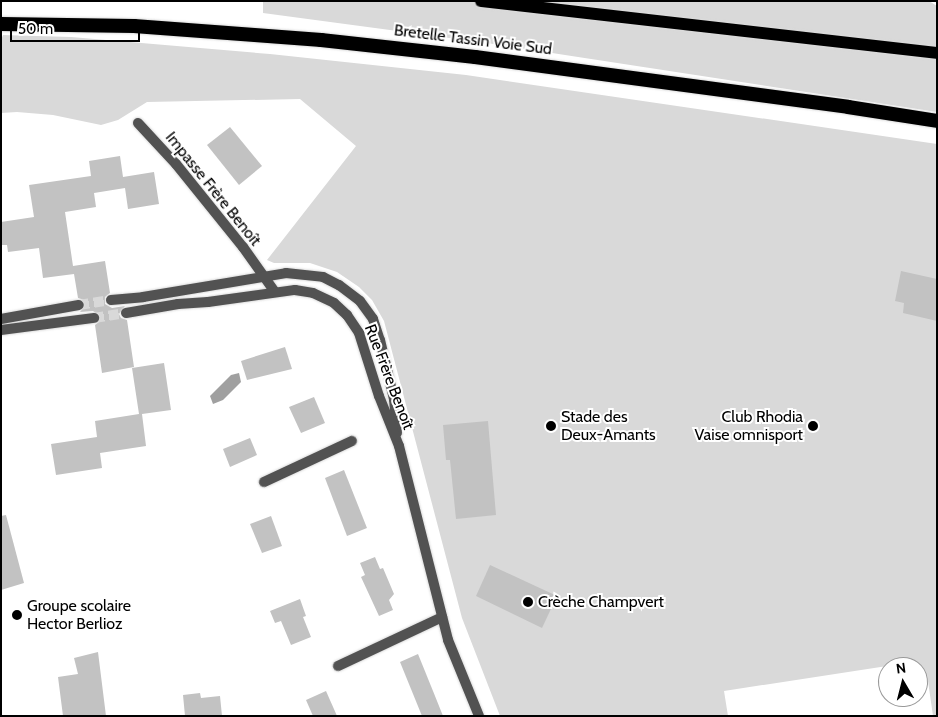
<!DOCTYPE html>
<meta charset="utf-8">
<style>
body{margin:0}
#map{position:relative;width:938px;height:717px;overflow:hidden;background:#fff;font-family:Cabin,sans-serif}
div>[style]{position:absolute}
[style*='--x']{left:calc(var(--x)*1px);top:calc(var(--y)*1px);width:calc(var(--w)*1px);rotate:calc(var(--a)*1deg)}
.green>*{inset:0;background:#d9d9d9}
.water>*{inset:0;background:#a0a0a0}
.building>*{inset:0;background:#c2c2c2}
.minor-tunnel>*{height:10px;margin-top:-5px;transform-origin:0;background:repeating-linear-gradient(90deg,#d9d9d9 0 10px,transparent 0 15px)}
.roads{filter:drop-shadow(0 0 1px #dbdbdb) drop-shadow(0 0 1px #dbdbdb)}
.minor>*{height:10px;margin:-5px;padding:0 5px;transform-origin:5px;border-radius:5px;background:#525252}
.primary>*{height:12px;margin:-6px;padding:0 6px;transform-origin:6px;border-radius:6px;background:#000}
.trunk>*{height:14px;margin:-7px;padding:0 7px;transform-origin:7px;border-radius:7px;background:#000}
.dots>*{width:14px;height:14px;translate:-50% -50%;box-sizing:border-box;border:2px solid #fff;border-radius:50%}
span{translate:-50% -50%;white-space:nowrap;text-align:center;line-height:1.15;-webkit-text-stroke:4px #fff;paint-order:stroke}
.street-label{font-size:16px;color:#000}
.poi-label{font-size:16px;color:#000}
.left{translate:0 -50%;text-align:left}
.right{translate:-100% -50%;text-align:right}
.frame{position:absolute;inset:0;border:2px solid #000;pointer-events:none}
.north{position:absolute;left:878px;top:657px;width:50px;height:50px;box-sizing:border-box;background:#fff;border:1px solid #999;border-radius:50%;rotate:352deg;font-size:14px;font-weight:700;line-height:20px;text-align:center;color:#000}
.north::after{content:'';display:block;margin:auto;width:18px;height:22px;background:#000;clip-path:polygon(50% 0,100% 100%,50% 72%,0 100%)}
.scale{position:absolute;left:10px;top:20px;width:130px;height:22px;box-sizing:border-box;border:2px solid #000;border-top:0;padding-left:6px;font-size:15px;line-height:18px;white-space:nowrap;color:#000;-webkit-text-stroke:4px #fff;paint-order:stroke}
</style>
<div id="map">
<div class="green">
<i style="clip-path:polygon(263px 1px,929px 1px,937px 6px,937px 112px,487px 43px,263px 13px)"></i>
<i style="clip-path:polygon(3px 35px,71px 37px,270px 54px,466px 75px,937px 144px,937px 716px,933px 716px,927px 674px,918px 675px,918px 667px,914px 667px,913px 662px,724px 691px,728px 716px,500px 716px,462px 618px,384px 321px,372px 300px,359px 287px,337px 272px,310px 263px,274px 263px,267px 260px,356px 146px,300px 99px,147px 102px,118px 120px,101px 125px,53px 115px,17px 112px,1px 113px,1px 40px)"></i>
</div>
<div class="water">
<i style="clip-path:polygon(239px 373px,241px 382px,223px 400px,213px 404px,210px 396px,231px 375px)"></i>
</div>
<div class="building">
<i style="clip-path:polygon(230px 127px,262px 166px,239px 185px,207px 145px)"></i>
<i style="clip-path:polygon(120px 156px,123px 177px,154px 172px,159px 204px,128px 209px,125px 188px,94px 193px,96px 207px,65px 212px,73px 266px,105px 261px,110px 293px,105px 297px,105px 304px,112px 308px,125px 306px,119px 314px,121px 318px,127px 320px,134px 367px,102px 373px,95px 325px,100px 321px,101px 317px,93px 311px,80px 312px,86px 304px,84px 300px,78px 298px,74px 274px,43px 278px,39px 248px,8px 252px,7px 245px,1px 245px,1px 222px,34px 217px,29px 185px,91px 176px,89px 161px)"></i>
<i style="clip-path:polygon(901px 271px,937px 279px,937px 321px,903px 313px,904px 303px,895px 301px)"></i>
<i style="clip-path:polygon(285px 347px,292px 369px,247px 380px,241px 361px)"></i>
<i style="clip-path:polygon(164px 363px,171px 410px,142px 414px,146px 446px,100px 453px,102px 468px,56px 475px,51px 444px,97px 437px,95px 421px,139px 414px,132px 368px)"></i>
<i style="clip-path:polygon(314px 397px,325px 423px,301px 433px,289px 407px)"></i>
<i style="clip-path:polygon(488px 421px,496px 515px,456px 519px,450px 460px,446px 460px,443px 425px)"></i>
<i style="clip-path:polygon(250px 438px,257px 455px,230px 467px,223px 449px)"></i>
<i style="clip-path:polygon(344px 470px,367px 528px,347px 536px,325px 478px)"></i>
<i style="clip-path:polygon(6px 515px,24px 583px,1px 590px,1px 516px)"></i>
<i style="clip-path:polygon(271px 516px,282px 546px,262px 553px,250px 524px)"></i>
<i style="clip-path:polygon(375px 557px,380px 569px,383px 568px,394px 594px,389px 600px,393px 610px,379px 616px,361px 577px,365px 575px,360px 563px)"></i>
<i style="clip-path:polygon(490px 565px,557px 596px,542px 628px,476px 596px)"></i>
<i style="clip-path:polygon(300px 599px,306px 616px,303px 617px,311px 637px,291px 645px,281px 621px,275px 623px,270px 611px)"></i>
<i style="clip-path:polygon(98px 652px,106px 716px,63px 716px,58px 677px,78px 674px,74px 658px)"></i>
<i style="clip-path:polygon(418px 654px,435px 696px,443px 716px,422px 716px,400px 662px)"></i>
<i style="clip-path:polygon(326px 691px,337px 716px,313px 716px,306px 700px)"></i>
<i style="clip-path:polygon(200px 693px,201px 698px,220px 696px,222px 716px,185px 716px,183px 695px)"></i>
</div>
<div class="minor-tunnel">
<i style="--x:79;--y:305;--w:32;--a:-9"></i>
<i style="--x:94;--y:318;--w:32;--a:-9"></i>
</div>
<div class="roads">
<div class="minor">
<i style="--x:138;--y:123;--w:56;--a:47.2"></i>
<i style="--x:176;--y:164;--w:107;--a:51.1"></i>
<i style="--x:243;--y:247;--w:55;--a:54.6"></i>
<i style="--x:111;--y:300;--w:32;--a:-5"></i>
<i style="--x:143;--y:297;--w:145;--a:-9.5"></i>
<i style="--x:286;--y:273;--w:37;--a:6"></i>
<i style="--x:323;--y:277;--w:18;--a:27"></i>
<i style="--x:339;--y:285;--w:26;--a:37"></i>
<i style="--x:360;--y:301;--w:22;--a:54"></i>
<i style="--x:373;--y:319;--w:22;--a:72"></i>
<i style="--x:380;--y:340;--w:61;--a:76.7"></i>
<i style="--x:394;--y:399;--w:34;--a:85"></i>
<i style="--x:126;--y:313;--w:53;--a:-9.8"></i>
<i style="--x:178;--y:304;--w:30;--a:-4"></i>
<i style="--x:208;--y:302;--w:88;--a:-7.9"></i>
<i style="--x:295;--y:290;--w:18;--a:9"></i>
<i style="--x:313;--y:293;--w:23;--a:25"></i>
<i style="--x:334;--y:303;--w:18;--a:43"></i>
<i style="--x:347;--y:315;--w:22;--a:56"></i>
<i style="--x:359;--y:333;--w:66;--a:72.4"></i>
<i style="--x:379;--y:396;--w:54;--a:68.2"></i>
<i style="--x:399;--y:446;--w:200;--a:75.8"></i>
<i style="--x:448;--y:640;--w:82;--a:67.8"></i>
<i style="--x:1;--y:319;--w:79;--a:-10.2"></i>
<i style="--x:1;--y:330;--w:94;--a:-7.4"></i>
<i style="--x:264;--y:482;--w:97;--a:-25"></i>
<i style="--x:338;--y:666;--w:115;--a:-25.2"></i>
</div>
<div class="primary">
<i style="--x:481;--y:1;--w:459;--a:6.5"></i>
</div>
<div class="trunk">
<i style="--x:1;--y:24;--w:133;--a:0.9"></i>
<i style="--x:134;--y:26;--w:188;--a:4.3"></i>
<i style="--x:321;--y:40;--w:155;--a:6.3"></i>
<i style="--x:475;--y:57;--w:376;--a:7.6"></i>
<i style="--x:848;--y:107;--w:90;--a:8.9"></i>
</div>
</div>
<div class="dots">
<i style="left:551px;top:426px;background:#000"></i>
<i style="left:813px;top:426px;background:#000"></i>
<i style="left:528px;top:602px;background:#000"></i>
<i style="left:17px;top:615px;background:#000"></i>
</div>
<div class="street-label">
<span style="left:473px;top:40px;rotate:7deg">Bretelle Tassin Voie Sud</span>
<span style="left:213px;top:189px;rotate:51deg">Impasse Frère Benoît</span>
<span style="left:389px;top:377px;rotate:69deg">Rue Frère Benoît</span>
</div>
<div class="poi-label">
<span class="left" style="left:561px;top:426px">Stade des<br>Deux-Amants</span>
<span class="right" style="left:803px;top:426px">Club Rhodia<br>Vaise omnisport</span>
<span class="left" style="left:538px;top:602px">Crèche Champvert</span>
<span class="left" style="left:27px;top:615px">Groupe scolaire<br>Hector Berlioz</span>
</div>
<div class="frame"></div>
<div class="north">N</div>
<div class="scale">50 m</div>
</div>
